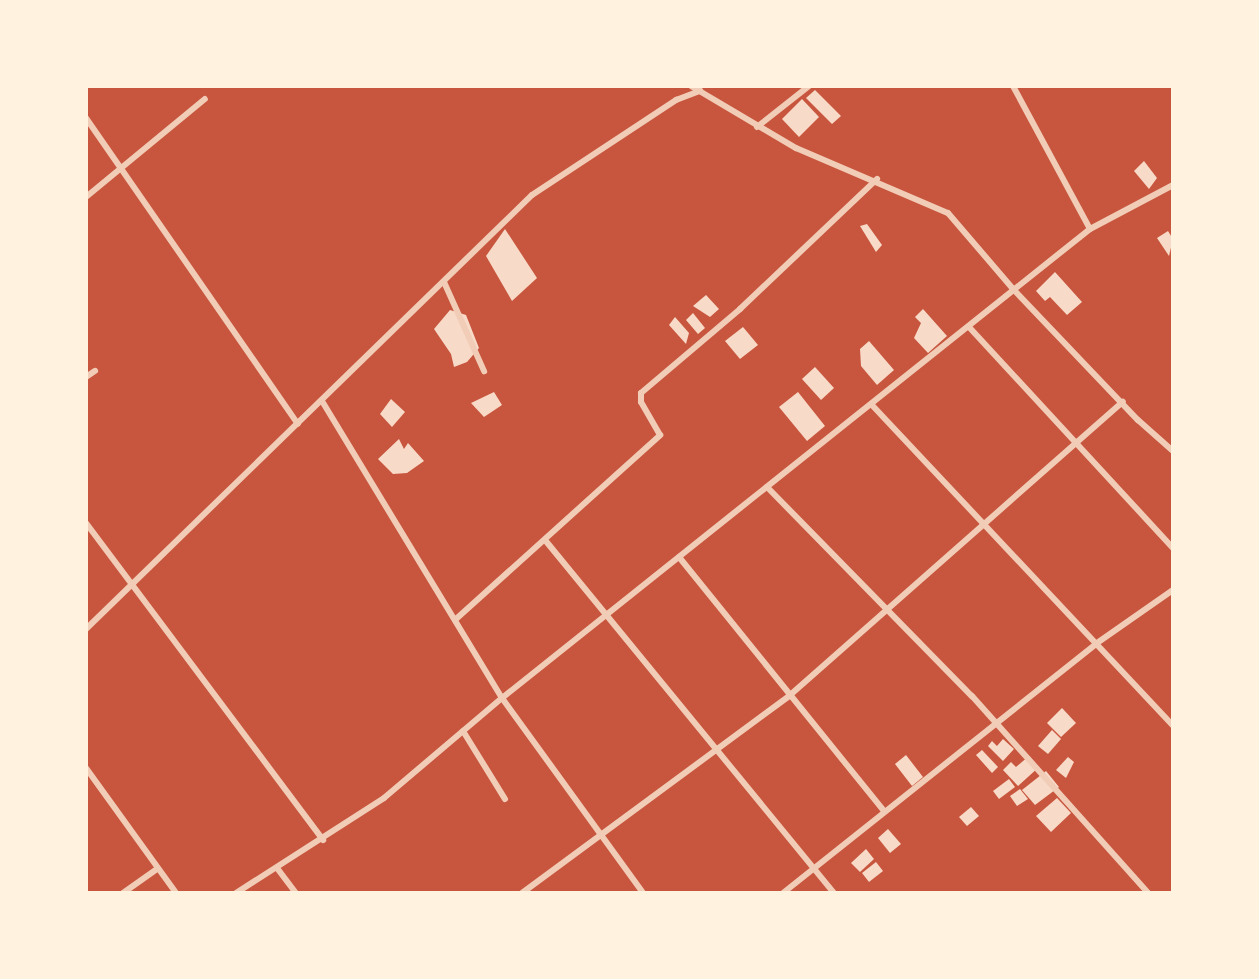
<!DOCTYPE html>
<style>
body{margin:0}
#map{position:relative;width:1259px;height:979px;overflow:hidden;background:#c8553d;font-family:"Exo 2",sans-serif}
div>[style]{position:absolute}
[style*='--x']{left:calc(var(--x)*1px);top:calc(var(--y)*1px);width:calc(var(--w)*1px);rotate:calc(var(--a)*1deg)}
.building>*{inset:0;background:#f7dbc8}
.minor>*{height:6px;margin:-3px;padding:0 3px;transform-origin:3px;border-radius:3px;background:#f1ccb7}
span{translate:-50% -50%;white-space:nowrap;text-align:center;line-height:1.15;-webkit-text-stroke:6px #fff3e0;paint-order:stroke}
.frame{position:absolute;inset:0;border:88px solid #fff3e0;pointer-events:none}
</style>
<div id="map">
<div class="building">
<i style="clip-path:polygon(815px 90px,841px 116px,832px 124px,806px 98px)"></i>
<i style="clip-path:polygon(802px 99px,819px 117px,799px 137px,782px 119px)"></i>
<i style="clip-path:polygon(1144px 161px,1157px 178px,1149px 189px,1134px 171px)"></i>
<i style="clip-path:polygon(867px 224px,882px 245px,876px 252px,860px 226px)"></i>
<i style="clip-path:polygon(505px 229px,537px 278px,512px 301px,486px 256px)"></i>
<i style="clip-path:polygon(1168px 231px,1173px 239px,1169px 256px,1157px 238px)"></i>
<i style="clip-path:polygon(1055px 272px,1082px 302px,1067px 315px,1050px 297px,1045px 301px,1036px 291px)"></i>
<i style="clip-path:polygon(706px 295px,719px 309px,710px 317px,693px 306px)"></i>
<i style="clip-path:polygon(923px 309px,947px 336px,928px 353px,914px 338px,921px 323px,915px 317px)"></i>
<i style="clip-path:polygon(450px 310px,466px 315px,479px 348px,467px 362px,454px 367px,451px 354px,434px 329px)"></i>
<i style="clip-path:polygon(693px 313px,705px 328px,698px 334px,686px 320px)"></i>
<i style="clip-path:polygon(675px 317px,689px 333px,686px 344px,669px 325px)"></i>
<i style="clip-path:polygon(743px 327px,758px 345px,740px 359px,725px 341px)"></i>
<i style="clip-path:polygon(869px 341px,894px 370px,877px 385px,861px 366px,860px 349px)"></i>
<i style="clip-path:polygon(815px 367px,834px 388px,821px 400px,802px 379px)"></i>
<i style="clip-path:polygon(494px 392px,502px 405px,484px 417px,471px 403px)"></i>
<i style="clip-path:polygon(798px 392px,825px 426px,807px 441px,779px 407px)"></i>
<i style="clip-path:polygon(391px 399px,405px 412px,392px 427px,380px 414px)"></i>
<i style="clip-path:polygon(399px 439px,404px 449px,408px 443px,424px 461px,407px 473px,393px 474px,378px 459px)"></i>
<i style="clip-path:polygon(1062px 708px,1076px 723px,1061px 737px,1047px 723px)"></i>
<i style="clip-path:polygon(1052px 730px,1061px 739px,1048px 754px,1038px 746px)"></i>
<i style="clip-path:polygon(1003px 739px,1014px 749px,1003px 761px,988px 746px,992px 741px,997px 746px)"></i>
<i style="clip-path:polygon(982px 750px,998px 767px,992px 773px,976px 755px)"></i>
<i style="clip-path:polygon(906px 755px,923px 777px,912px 786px,895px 764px)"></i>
<i style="clip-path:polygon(1029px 756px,1039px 767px,1018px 786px,1003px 770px,1011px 762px,1016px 767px)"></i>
<i style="clip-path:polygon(1068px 757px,1074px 762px,1066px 778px,1056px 770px)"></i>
<i style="clip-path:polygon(1046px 771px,1059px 787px,1035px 805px,1022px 790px)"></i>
<i style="clip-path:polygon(1009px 779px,1015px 787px,999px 799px,993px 791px)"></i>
<i style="clip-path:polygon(1020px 789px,1028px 799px,1017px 806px,1010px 796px)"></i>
<i style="clip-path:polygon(1057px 798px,1071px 813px,1051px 832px,1036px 816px)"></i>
<i style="clip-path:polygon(971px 807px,979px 816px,967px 826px,959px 817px)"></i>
<i style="clip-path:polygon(888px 829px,901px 844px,890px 853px,878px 838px)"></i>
<i style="clip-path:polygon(866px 849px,874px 859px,860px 872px,851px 863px)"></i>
<i style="clip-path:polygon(876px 862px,883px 871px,869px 882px,862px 873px)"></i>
</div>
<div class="minor">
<i style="--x:691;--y:86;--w:122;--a:30.6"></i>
<i style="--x:796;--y:148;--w:165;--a:23.2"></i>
<i style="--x:948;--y:213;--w:101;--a:49.4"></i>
<i style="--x:1014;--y:290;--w:180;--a:46.4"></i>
<i style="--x:1138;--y:420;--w:47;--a:41.5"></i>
<i style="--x:1013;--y:86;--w:162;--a:61.7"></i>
<i style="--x:86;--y:118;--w:372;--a:55.3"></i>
<i style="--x:757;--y:127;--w:66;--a:-38.3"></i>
<i style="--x:86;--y:197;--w:154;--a:-39.5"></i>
<i style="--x:444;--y:282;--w:98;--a:65.8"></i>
<i style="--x:969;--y:327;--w:301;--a:47.3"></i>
<i style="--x:86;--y:377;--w:11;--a:-34"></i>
<i style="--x:322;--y:401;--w:347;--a:58.8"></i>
<i style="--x:502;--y:698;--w:241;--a:54.1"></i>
<i style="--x:871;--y:404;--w:441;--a:46.8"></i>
<i style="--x:767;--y:487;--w:293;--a:45.6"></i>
<i style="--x:972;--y:696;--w:264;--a:48.2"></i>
<i style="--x:86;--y:523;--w:396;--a:53.2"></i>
<i style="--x:545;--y:540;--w:456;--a:50.7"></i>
<i style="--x:679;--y:557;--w:326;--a:51.1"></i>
<i style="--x:456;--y:619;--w:275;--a:-42"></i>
<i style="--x:660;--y:435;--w:38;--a:-120"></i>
<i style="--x:641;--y:402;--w:9;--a:-90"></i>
<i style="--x:641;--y:393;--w:130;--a:-40.3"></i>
<i style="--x:740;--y:309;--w:189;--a:-43.5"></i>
<i style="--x:86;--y:629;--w:622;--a:-44.22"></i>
<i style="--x:532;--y:195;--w:173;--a:-33.4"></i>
<i style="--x:676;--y:100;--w:26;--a:-21"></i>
<i style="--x:463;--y:731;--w:80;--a:58.3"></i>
<i style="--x:86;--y:768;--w:154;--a:54.2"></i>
<i style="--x:277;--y:868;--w:31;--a:53"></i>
<i style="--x:123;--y:893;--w:42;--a:-35.2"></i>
<i style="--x:236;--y:893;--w:176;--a:-32.7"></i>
<i style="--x:384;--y:798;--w:155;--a:-40.3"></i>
<i style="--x:502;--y:698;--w:752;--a:-38.58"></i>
<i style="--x:1090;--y:229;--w:94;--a:-27.9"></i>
<i style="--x:522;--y:893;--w:332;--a:-36.4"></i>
<i style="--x:789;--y:696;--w:445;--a:-41.4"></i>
<i style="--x:783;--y:893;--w:401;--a:-38.5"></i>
<i style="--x:1097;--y:643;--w:93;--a:-34.9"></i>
</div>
<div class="frame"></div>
</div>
